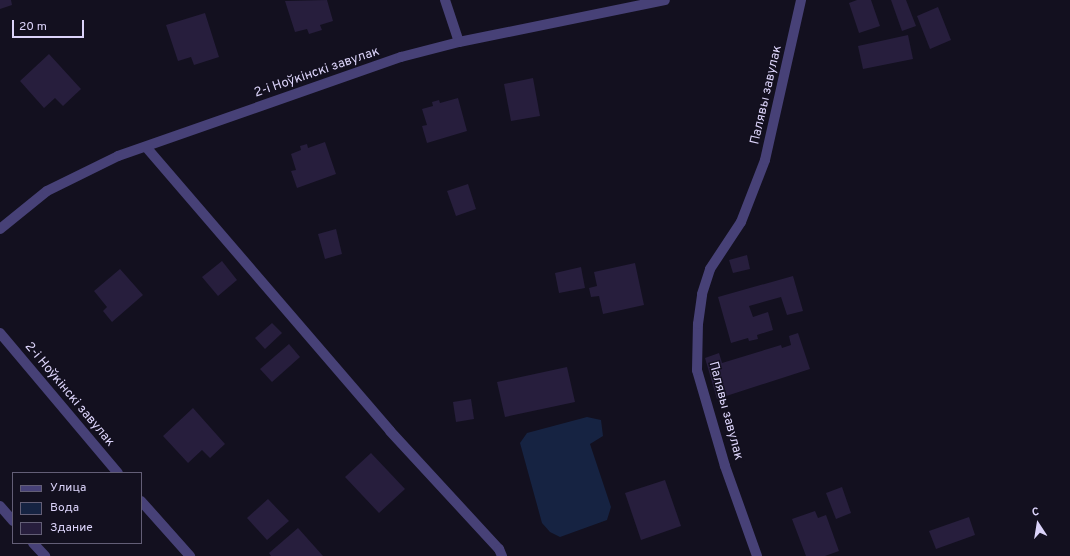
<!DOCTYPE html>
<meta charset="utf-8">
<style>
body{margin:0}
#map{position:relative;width:1070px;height:556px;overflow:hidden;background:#13101f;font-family:Overpass,sans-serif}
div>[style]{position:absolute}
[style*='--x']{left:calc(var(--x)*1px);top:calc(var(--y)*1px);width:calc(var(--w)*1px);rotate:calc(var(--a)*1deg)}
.water>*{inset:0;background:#162342}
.building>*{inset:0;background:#271e3d}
.minor>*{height:10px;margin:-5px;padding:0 5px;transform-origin:5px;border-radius:5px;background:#474177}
span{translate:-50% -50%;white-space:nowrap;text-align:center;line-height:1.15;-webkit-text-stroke:3px #13101f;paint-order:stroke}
.street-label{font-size:13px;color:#dbd3f9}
.legend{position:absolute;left:12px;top:472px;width:130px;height:72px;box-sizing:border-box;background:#13101f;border:1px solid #635e76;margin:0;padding:5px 7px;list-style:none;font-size:12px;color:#dbd3f9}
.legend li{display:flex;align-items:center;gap:8px;height:20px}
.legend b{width:20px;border:1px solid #635e76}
.north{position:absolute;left:1018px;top:504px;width:40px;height:40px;-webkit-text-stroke:3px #13101f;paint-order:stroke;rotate:348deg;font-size:11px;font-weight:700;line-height:16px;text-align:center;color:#dbd3f9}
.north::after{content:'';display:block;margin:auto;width:14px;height:18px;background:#dbd3f9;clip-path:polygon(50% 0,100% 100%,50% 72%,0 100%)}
.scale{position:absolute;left:12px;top:20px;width:72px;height:18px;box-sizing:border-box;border:2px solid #dbd3f9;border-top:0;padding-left:5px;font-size:12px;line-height:14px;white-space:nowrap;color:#dbd3f9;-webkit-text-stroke:3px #13101f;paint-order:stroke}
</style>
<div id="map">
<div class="water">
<i style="clip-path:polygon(587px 417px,601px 420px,603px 436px,590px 444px,611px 507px,607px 520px,560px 537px,550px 532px,542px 523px,520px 443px,527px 433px)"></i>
</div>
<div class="building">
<i style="clip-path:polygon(0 0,11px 0,12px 5px,0 9px)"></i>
<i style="clip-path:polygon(327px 0,333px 21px,320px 25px,322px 30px,309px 34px,307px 29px,295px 32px,285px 1px)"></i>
<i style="clip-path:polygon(857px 0,871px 0,880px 26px,859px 33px,849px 3px)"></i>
<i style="clip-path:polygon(891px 0,906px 0,916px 26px,902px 31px)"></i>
<i style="clip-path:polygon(938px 7px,951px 40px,930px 49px,917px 16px)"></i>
<i style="clip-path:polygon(205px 13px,219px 57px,194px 65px,191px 57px,178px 61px,166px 25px)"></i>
<i style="clip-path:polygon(908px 35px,913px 59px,863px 69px,858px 46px)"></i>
<i style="clip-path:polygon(49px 54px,81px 89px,63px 106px,55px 98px,44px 108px,20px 81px)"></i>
<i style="clip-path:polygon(533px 78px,540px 116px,511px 121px,504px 84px)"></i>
<i style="clip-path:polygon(458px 98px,467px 131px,427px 143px,422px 126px,427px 125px,422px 109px,433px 106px,432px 102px,439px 100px,440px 103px)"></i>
<i style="clip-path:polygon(325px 142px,336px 174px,297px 188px,291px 171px,296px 170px,291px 154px,301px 150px,300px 146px,307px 144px,308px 148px)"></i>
<i style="clip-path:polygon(468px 184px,476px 209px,456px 216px,447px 191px)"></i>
<i style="clip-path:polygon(336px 229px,342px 254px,325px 259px,318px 234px)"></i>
<i style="clip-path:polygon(747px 255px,750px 269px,733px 273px,729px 260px)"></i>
<i style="clip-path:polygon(222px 261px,237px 280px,218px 296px,202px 277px)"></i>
<i style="clip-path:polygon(635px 263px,644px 305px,603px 314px,599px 296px,591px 297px,589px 288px,597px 286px,594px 272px)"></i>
<i style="clip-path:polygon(581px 267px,585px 288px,559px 293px,555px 273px)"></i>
<i style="clip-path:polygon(120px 269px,143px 295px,112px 322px,103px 311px,107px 307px,94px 291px)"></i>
<i style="clip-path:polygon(793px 276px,803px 311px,787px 315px,781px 297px,749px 306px,753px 317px,768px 312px,773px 330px,757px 335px,758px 339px,749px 341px,748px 338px,731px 343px,718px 297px)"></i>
<i style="clip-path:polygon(272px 323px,282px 333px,265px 349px,255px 338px)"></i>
<i style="clip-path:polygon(798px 333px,810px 369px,717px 399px,705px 358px,719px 353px,722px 363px,781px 345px,782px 348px,791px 345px,789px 336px)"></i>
<i style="clip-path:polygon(289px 344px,300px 357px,272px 382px,260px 369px)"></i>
<i style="clip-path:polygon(567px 367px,575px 402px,505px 417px,497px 382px)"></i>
<i style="clip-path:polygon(471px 399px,474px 419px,456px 422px,453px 402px)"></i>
<i style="clip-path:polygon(193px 408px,225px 444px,210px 458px,202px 450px,188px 463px,163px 436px)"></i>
<i style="clip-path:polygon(371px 453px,405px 489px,379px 513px,345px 477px)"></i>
<i style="clip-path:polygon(665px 480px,681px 526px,641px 540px,625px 493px)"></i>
<i style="clip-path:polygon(842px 487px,851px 513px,836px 519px,826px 493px)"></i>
<i style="clip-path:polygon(268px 499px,289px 521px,267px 540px,247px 518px)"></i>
<i style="clip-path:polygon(815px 511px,818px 518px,826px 515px,839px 551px,825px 556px,806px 556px,792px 519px)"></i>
<i style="clip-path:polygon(969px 517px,975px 535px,936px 549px,929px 531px)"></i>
<i style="clip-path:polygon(298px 528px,323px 556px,271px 556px,269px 553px)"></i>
</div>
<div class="minor">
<i style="--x:445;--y:0;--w:44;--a:71.6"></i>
<i style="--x:146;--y:147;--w:374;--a:49.3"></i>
<i style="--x:390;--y:431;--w:161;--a:47.3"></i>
<i style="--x:499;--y:549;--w:8;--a:67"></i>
<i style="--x:0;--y:229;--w:60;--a:-39"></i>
<i style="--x:47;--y:191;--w:79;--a:-26.2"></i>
<i style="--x:118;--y:156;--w:300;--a:-19.3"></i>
<i style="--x:401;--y:57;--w:60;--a:-14.5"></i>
<i style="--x:459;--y:42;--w:210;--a:-11.5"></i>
<i style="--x:0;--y:333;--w:183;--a:49.9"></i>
<i style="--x:141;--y:501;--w:74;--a:48.3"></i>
<i style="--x:0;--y:506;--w:20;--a:49"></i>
<i style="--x:33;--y:543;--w:18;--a:47"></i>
<i style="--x:757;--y:556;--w:96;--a:-109.6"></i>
<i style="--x:725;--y:466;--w:100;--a:-106.3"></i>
<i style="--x:697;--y:370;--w:46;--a:-88.8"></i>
<i style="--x:698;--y:324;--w:30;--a:-82"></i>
<i style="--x:702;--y:294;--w:26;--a:-72"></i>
<i style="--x:710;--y:269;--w:56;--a:-56.6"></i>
<i style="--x:741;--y:222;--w:66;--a:-68.8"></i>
<i style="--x:765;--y:160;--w:164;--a:-77.3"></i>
</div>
<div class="street-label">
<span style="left:317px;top:73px;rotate:-19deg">2-і Ноўкінскі завулак</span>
<span style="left:767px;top:95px;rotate:-77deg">Палявы завулак</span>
<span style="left:69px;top:395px;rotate:50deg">2-і Ноўкінскі завулак</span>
<span style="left:725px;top:411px;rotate:75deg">Палявы завулак</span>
</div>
<ul class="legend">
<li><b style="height:5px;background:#474177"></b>Улица</li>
<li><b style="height:11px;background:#162342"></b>Вода</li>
<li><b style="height:11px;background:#271e3d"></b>Здание</li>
</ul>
<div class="north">С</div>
<div class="scale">20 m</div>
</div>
